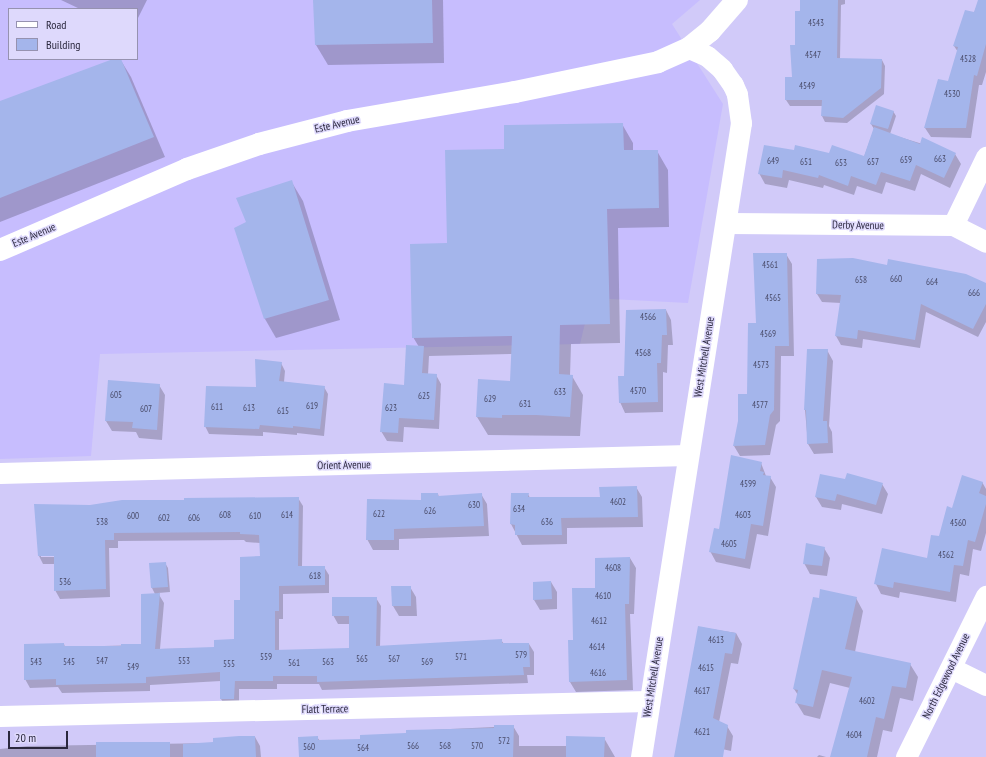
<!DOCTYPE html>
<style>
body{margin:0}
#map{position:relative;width:986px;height:757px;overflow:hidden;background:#d1caf9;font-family:"PT Sans Narrow",sans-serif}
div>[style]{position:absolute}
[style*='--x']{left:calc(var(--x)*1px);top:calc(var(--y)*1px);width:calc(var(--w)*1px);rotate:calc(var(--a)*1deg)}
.built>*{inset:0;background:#c7bdfe}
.shadow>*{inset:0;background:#0003}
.building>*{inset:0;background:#a4b5eb}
.minor>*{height:21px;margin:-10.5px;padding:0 10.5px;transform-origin:10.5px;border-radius:10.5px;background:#fff}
.tertiary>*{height:22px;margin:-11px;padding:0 11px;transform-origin:11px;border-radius:11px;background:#fff}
span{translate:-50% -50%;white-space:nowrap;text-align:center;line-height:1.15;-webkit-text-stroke:3px #ded9fc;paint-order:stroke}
.number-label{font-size:9px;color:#494b69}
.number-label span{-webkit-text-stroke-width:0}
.street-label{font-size:11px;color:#2b283e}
.legend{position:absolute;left:8px;top:8px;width:130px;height:52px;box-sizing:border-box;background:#ded9fc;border:1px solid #9692b0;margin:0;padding:5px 7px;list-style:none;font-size:12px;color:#2b283e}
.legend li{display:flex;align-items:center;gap:8px;height:20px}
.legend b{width:20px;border:1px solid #9692b0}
.scale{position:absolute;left:8px;top:731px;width:60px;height:18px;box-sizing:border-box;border:2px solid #2b283e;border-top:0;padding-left:5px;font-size:12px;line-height:14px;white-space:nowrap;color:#2b283e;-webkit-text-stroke:3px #ded9fc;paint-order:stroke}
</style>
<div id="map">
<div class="built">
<i style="clip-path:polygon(evenodd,0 0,700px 0,672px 24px,723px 104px,688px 303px,591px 298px,580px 344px,100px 354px,91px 456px,0 459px,0 0,9px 9px,137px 9px,137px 59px,9px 59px,9px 9px)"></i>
</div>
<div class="shadow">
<i style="clip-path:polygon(61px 0,147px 0,137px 20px,137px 9px,80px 9px)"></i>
<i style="clip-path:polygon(314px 0,443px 0,444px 63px,328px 65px,316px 45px)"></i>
<i style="clip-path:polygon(801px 0,845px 0,845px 4px,841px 5px,840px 59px,882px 60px,885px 66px,884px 94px,847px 123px,825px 122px,822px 116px,822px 106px,790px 106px,786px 100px,786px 78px,793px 78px)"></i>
<i style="clip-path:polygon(979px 0,986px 0,986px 72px,982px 85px,979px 85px,971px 138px,931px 137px,925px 128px,949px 82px,958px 52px,954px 46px,974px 13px)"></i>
<i style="clip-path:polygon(116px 59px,120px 59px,131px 77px,165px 157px,0 222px,0 102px)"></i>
<i style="clip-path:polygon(893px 111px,896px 116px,890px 134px,955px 154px,961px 164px,950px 188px,921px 174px,915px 191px,886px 182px,882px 194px,857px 186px,854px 195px,824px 185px,823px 188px,789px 180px,787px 188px,765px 184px,759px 173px,795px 151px,864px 157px,874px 129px,871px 124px)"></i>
<i style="clip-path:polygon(622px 124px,633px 143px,633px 151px,657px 151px,668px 170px,669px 227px,618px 228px,620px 343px,571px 344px,570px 376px,572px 376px,583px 395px,580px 436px,488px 435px,477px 417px,511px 382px,512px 354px,429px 356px,428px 375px,436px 375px,441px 384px,439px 429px,404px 427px,403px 442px,387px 441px,381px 431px,405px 386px,419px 347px,413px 337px,448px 244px,505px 150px)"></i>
<i style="clip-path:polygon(291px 181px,303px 201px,340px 320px,276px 338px,265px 319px,248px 222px)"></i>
<i style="clip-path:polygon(786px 254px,792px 264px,794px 356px,781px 356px,780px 421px,776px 425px,770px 455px,740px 456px,734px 446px,748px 395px,757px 324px)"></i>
<i style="clip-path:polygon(986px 284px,986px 322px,978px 337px,926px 312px,920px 348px,863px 339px,862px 348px,841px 345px,836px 336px,841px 303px,822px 302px,817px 294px)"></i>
<i style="clip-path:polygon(666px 310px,671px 320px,673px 345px,668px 345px,667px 373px,663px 372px,663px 412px,625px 413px,620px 402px)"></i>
<i style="clip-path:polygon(827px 350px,833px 361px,829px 426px,832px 432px,833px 453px,814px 454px,808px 444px,805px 410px)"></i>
<i style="clip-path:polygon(281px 363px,285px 371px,284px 382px,324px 387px,328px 394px,324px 436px,297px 433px,297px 435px,263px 432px,263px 436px,209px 434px,205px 426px,257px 388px)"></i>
<i style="clip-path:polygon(159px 385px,165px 395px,162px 440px,139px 438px,136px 432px,112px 431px,106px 421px)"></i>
<i style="clip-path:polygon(761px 463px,766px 476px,770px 477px,776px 487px,768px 536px,757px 534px,750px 569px,716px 562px,710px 551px,720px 530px)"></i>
<i style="clip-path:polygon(846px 480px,882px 484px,888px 494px,882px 514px,842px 504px,841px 510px,822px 507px,816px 497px)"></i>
<i style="clip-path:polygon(982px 482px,986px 489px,986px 533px,981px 551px,973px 549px,969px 576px,960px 574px,956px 602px,900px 592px,899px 598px,881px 594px,876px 584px,928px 559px,953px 509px)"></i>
<i style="clip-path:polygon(636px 487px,642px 497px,643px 527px,567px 528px,567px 544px,522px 545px,511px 524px,528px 494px,530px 498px,601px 498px)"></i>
<i style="clip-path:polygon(438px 494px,439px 497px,481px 494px,487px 504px,489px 536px,399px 539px,399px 550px,373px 550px,367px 539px,422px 501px)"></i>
<i style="clip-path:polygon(evenodd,298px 498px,303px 506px,302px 567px,324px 567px,329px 575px,329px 593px,283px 594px,283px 619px,279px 619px,279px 651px,350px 649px,350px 624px,338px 624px,333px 615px,376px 598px,381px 606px,380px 647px,501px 640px,504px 644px,529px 644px,534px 652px,534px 675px,527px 675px,528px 683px,322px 690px,319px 684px,277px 684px,277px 689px,239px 689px,239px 707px,226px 707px,221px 699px,221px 681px,150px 685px,150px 691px,62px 693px,58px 687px,30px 688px,25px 679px,64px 644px,65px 647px,142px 645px,155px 594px,152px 588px,150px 564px,165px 563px,168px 568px,170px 592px,158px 593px,164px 603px,160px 649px,215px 648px,235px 640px,241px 601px,261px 557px,260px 543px,246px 542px,244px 540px,118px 541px,118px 548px,109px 548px,110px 597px,60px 599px,55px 590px,55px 564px,43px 564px,39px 556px,36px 505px,90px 506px,298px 498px,41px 555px,59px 555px,59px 557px,41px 557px,41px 555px)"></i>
<i style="clip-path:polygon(824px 548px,830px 558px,827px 576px,810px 574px,804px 563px)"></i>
<i style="clip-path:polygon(630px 558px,636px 568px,634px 614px,630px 614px,633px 690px,576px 692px,570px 682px,574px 641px,596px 589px)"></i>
<i style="clip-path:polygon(551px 582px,557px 592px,557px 609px,540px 610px,534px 600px)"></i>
<i style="clip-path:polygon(392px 587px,410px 587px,416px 597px,417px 616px,399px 616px,393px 606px)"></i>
<i style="clip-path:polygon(856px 598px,863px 611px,855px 652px,910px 664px,918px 677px,913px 701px,900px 698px,892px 732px,883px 730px,877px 757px,831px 757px,850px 688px,830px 683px,820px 719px,804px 715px,796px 702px,798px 695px,794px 689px)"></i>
<i style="clip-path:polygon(699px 627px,736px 633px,742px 644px,738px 664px,731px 663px,719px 722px,727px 726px,733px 736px,731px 751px,722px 749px,721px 757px,675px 757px)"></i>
<i style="clip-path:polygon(513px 726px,519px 736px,519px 746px,567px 746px,604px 738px,615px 757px,300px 757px,317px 737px,320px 741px,361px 740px,407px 734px,407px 731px)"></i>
<i style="clip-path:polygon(255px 737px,260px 746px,261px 757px,0 757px,0 749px,27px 746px,214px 743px)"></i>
<i style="clip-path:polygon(819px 755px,826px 757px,817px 757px)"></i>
</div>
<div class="building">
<i style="clip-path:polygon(313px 0,432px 0,433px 43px,315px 45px)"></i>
<i style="clip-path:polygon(800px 0,838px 0,837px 58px,882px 59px,881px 88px,843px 118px,821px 116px,822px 100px,785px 100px,785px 77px,792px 77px,790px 45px,795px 45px,795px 11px,800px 11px)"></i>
<i style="clip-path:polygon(978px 0,986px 0,986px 44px,977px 76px,974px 75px,966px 128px,924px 128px,938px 79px,948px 81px,958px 47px,953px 46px,965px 10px,974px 12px)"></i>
<i style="clip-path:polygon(113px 59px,121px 59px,154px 137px,0 198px,0 101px)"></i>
<i style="clip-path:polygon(876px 105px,894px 111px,888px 129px,870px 124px)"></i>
<i style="clip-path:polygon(623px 123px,624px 150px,658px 150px,659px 208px,607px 209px,610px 324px,560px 325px,559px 374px,573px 375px,570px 417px,536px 415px,502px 415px,502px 418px,476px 417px,478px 379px,510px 381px,512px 336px,412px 338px,410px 244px,447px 243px,445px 150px,504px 149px,504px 125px)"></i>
<i style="clip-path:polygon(874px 127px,920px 144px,922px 137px,956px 153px,944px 178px,916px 165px,910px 181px,881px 172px,876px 185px,851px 176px,848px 186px,819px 175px,818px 178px,783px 170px,782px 178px,758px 174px,764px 145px,794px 150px,795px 145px,829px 153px,832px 145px,864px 156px)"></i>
<i style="clip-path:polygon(292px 180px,329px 300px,264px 319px,234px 228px,246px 222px,236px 198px)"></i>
<i style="clip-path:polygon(753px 253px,787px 253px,789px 346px,775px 346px,774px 410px,770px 415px,765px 445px,733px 446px,738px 421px,738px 394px,747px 394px,748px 323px,756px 323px)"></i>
<i style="clip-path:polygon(853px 258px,887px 265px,888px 259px,966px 274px,986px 283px,986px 304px,973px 329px,921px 304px,915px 340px,858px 330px,857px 339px,835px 336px,841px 295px,816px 294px,817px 259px)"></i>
<i style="clip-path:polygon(666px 309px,667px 335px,662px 335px,661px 363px,657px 363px,658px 402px,619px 403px,618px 376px,624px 376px,626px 310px)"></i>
<i style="clip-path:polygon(406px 345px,424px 346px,422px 373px,437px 374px,434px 420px,399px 418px,398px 433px,380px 432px,384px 383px,404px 385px)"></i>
<i style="clip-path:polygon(807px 349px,828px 349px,823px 421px,827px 421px,828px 443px,807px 444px,806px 410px,804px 410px)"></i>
<i style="clip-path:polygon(255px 359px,282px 362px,279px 381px,325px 386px,320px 429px,293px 426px,293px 428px,260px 425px,259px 429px,204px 427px,206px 386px,256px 387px)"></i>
<i style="clip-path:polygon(108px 380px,160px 384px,157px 430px,132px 428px,133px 422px,105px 421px)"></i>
<i style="clip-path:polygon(731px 455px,762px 462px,760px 471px,764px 472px,763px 475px,771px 476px,763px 526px,751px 524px,745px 559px,709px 552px,714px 528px,719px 529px)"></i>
<i style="clip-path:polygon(847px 473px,883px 483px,876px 505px,837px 494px,835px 501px,815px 497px,820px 474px,845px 479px)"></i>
<i style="clip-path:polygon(962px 475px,983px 482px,979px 493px,986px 496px,986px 504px,975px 542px,968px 540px,963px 566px,954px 565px,950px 592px,894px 582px,893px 588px,874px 584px,882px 548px,927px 558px,931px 535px,939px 536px,947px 506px,952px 508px)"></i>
<i style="clip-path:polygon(637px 486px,638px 517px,561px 518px,562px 535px,515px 535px,515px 525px,510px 524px,511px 493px,529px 493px,528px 497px,600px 497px,599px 487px)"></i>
<i style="clip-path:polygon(421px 493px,438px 493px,438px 496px,482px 493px,484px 526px,394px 529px,394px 540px,366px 540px,367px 499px,421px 500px)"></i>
<i style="clip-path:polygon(299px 497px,298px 566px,325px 566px,325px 585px,279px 586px,279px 611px,275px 611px,275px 650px,349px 648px,349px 616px,332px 616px,332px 597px,377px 597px,376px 646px,502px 639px,502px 643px,529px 643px,530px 667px,523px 667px,524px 675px,317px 682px,317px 676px,273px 676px,273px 681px,235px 681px,234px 699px,220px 699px,220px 672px,146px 677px,146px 683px,56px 685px,56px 679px,24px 680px,24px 644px,64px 643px,64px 646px,121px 646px,121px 644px,141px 644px,141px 594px,160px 593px,155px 649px,214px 647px,214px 640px,234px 639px,234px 600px,240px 600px,240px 557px,260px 556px,259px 535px,240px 534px,240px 532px,114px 533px,114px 540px,105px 540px,106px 589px,54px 591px,54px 556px,38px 556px,34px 504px,90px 505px,122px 500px,184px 500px,184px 498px)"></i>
<i style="clip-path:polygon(806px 543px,825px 547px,822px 566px,803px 564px)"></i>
<i style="clip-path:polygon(630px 557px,629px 604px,625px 604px,627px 680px,569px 682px,568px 640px,573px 640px,572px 588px,595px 588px,595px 558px)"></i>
<i style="clip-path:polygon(166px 562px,168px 587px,151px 588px,149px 563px)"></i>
<i style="clip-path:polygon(551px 581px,552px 599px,533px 600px,533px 582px)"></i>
<i style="clip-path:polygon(391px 586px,411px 586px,411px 606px,392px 606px)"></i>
<i style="clip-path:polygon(820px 589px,857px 597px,845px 649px,911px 663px,906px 688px,892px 686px,884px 719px,876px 717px,867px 757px,830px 757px,852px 677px,822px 670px,813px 707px,795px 703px,798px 690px,793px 689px,813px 597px,819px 598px)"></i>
<i style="clip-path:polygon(698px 626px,736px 633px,732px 654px,725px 653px,713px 718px,728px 725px,723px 757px,674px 757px)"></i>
<i style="clip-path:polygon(494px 725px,514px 725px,513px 757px,299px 757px,298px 737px,318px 736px,318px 740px,360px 739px,360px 735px,406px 733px,406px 730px,494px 728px)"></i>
<i style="clip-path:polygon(239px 736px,255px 736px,256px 757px,183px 757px,183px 744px,213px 742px,213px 738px)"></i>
<i style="clip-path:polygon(566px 736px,605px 737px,604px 757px,566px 757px)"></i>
<i style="clip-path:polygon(96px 742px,170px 742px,170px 757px,96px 757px)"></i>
</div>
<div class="minor">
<i style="--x:726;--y:223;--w:227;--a:0.5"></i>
<i style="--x:953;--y:225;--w:37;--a:27"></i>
<i style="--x:953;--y:225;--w:76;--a:-64.1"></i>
<i style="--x:0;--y:473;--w:688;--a:-1.5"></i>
<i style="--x:951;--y:668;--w:39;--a:26"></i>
<i style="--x:0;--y:716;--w:649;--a:-1.32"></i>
<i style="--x:641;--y:757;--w:642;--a:-81.04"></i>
<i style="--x:741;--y:123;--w:29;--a:-98"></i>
<i style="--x:737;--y:94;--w:10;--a:-114"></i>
<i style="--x:733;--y:85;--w:19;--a:-125"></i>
<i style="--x:722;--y:69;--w:20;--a:-139"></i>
<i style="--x:707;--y:56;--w:20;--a:-156"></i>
<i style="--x:906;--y:757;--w:180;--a:-63.6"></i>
</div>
<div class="tertiary">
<i style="--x:0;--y:250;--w:204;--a:-23.4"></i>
<i style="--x:187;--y:169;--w:76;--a:-19.1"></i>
<i style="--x:259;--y:144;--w:91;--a:-14.6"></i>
<i style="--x:347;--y:121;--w:170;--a:-9.8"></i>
<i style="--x:515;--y:92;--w:146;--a:-11.8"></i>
<i style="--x:658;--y:62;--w:34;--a:-24"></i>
<i style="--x:689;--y:48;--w:27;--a:-39"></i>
<i style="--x:710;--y:31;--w:41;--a:-48.9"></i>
</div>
<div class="number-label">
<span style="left:816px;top:23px">4543</span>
<span style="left:813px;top:55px">4547</span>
<span style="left:968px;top:59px">4528</span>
<span style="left:807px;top:86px">4549</span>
<span style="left:952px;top:94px">4530</span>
<span style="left:940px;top:159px">663</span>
<span style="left:906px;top:160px">659</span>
<span style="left:773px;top:161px">649</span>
<span style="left:806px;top:162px">651</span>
<span style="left:873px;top:162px">657</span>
<span style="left:841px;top:163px">653</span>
<span style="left:770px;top:265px">4561</span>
<span style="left:896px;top:279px">660</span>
<span style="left:861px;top:280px">658</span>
<span style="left:932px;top:282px">664</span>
<span style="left:974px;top:293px">666</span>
<span style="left:773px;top:298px">4565</span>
<span style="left:648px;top:317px">4566</span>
<span style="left:768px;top:334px">4569</span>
<span style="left:643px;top:353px">4568</span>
<span style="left:761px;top:365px">4573</span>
<span style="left:638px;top:391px">4570</span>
<span style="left:560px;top:392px">633</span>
<span style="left:116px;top:395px">605</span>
<span style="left:424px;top:396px">625</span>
<span style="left:490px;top:399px">629</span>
<span style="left:525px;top:404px">631</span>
<span style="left:760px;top:405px">4577</span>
<span style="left:312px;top:406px">619</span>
<span style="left:217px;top:407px">611</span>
<span style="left:249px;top:408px">613</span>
<span style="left:391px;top:408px">623</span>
<span style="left:146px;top:409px">607</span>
<span style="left:283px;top:411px">615</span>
<span style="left:748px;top:484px">4599</span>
<span style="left:618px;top:502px">4602</span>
<span style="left:474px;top:505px">630</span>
<span style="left:519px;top:509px">634</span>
<span style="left:430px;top:511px">626</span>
<span style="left:379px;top:514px">622</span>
<span style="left:225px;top:515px">608</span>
<span style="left:287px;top:515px">614</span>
<span style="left:743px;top:515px">4603</span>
<span style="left:133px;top:516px">600</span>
<span style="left:255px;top:516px">610</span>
<span style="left:164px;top:518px">602</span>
<span style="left:194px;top:518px">606</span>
<span style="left:102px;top:522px">538</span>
<span style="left:547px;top:522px">636</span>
<span style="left:958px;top:523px">4560</span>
<span style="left:729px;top:544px">4605</span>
<span style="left:946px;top:555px">4562</span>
<span style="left:613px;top:568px">4608</span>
<span style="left:315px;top:576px">618</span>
<span style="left:65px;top:582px">536</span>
<span style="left:603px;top:596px">4610</span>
<span style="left:599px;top:621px">4612</span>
<span style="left:716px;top:640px">4613</span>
<span style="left:597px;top:647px">4614</span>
<span style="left:521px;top:655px">579</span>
<span style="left:266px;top:657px">559</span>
<span style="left:461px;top:657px">571</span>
<span style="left:362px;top:659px">565</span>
<span style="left:394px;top:659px">567</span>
<span style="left:102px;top:661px">547</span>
<span style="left:184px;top:661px">553</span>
<span style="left:36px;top:662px">543</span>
<span style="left:69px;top:662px">545</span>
<span style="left:328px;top:662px">563</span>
<span style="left:427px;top:662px">569</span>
<span style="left:294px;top:663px">561</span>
<span style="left:229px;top:664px">555</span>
<span style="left:133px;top:667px">549</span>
<span style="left:706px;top:668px">4615</span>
<span style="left:598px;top:673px">4616</span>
<span style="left:702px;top:691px">4617</span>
<span style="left:867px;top:701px">4602</span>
<span style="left:702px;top:732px">4621</span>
<span style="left:854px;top:735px">4604</span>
<span style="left:504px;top:741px">572</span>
<span style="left:413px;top:746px">566</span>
<span style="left:445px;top:746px">568</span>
<span style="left:477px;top:746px">570</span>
<span style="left:309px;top:747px">560</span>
<span style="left:363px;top:748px">564</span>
</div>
<div class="street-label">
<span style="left:337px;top:124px;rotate:-13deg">Este Avenue</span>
<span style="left:858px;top:225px;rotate:1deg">Derby Avenue</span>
<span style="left:34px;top:235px;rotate:-23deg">Este Avenue</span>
<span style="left:704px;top:357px;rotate:-81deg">West Mitchell Avenue</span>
<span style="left:344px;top:465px;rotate:-1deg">Orient Avenue</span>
<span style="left:946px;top:676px;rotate:-64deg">North Edgewood Avenue</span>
<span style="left:653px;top:677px;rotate:-81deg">West Mitchell Avenue</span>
<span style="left:325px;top:709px;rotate:-1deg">Flatt Terrace</span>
</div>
<ul class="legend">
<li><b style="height:5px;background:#fff"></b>Road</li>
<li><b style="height:11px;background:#a4b5eb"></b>Building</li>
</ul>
<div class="scale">20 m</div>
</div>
